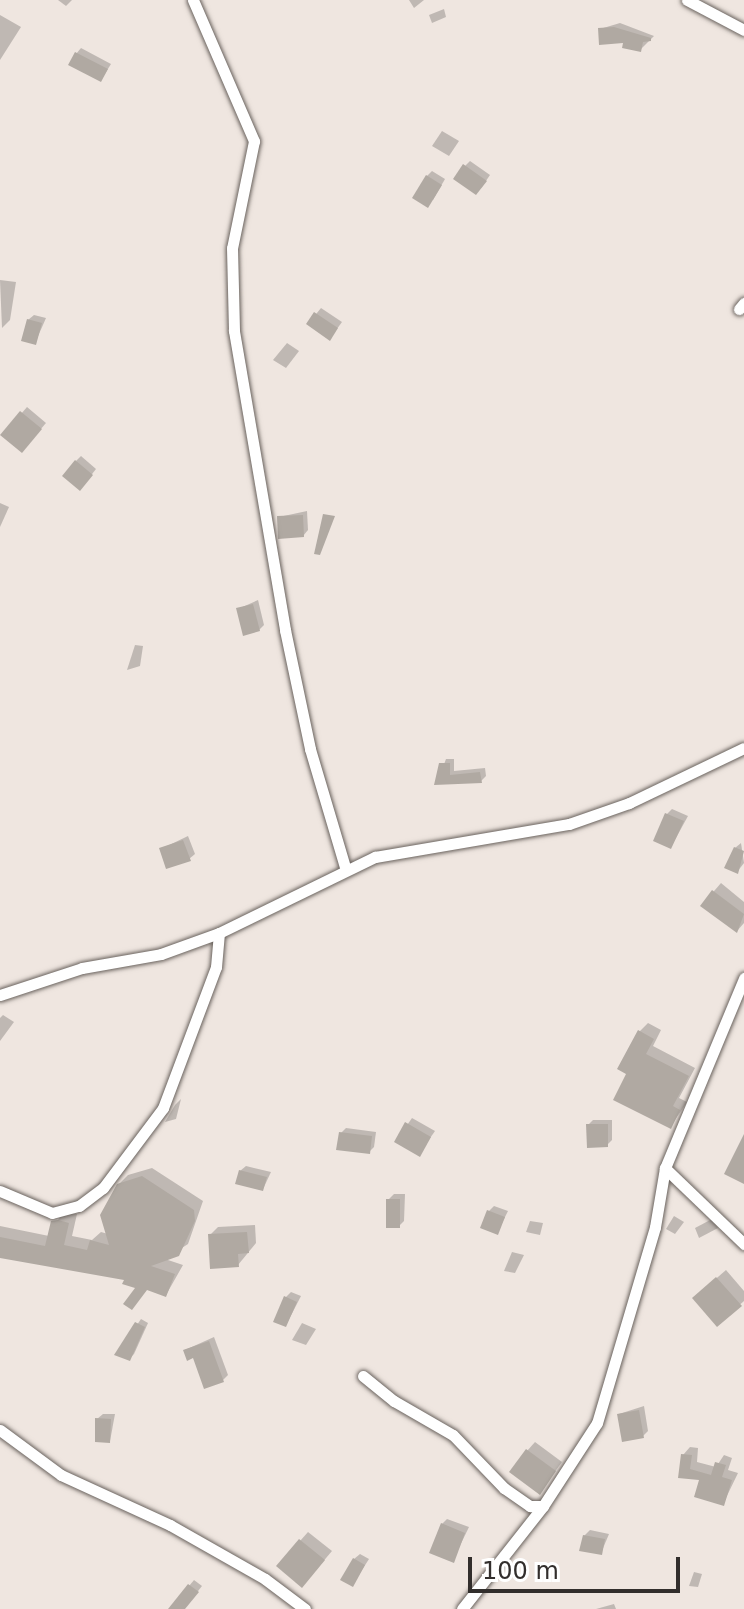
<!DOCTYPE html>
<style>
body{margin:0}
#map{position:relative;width:744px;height:1609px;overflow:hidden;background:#efe6e0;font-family:"DejaVu Sans",sans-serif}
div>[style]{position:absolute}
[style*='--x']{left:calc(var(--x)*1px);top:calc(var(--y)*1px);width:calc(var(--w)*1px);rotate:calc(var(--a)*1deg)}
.shadow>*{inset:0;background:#0003}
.building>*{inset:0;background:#b0a9a2}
.roads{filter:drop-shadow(0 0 2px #69625d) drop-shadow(0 0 2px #69625d)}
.minor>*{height:11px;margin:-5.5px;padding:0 5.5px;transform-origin:5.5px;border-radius:5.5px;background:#fff}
span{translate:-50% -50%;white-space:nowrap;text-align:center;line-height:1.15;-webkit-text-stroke:6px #fff;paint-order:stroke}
.scale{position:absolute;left:468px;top:1557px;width:212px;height:36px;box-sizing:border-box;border:4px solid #322e2c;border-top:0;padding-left:10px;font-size:24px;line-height:28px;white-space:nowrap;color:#322e2c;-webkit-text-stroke:6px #fff;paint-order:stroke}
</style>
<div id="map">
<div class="shadow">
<i style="clip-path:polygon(58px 0,72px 0,66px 6px)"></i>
<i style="clip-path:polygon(409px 0,424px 0,414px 8px)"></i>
<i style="clip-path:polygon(444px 9px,446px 17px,432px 23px,429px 15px)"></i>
<i style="clip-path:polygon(0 15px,21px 27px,0 60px)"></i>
<i style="clip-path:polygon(620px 23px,654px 36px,641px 49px,600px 29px)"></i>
<i style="clip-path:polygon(81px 48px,111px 64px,101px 80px,76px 54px)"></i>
<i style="clip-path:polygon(442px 131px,459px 141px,449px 156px,432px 146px)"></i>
<i style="clip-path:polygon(470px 161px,490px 175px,481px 188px,465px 166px)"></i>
<i style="clip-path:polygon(432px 171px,445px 179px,433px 200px,427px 176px)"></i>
<i style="clip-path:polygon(0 280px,16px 282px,10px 320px,2px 328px)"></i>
<i style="clip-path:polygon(321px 308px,342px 322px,334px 333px,308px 324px)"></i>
<i style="clip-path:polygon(34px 315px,46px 318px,35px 343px,28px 320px)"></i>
<i style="clip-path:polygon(287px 343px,299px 351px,286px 368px,273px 360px)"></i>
<i style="clip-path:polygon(27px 407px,46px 423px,27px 445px,3px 435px)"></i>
<i style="clip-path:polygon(81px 456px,96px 469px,85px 483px,76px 461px)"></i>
<i style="clip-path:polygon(0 503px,9px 507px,0 527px)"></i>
<i style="clip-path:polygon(307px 511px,308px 530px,303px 536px,279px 517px)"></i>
<i style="clip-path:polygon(258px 600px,264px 625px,259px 630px,238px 609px)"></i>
<i style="clip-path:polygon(135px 645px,143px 646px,140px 666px,127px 670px)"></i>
<i style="clip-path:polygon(446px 759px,454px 759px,454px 771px,485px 768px,486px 776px,481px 781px,437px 783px)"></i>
<i style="clip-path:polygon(672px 809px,688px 816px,671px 847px,667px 814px)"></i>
<i style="clip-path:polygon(188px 836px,195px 854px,189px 859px,161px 849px)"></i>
<i style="clip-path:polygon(741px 843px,744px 863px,737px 872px,735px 848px)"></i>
<i style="clip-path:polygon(721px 883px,744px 902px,744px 923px,737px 931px,702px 905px)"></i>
<i style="clip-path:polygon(3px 1015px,14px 1022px,0 1041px,0 1018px)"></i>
<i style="clip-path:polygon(648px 1023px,661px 1030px,653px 1046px,695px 1068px,679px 1098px,687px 1102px,671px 1126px,629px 1073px,639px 1032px)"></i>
<i style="clip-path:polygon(181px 1099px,176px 1119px,165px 1122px,175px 1105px)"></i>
<i style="clip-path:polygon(412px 1118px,435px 1131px,419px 1154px,396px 1141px)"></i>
<i style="clip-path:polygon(593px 1120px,612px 1120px,612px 1140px,607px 1145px,588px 1125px)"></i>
<i style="clip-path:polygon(346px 1128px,376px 1132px,374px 1147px,369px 1152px,341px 1133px)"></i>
<i style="clip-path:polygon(246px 1166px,271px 1172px,263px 1189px,240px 1171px)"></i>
<i style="clip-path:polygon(152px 1168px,203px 1201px,188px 1244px,165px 1259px,183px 1265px,166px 1295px,148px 1288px,132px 1308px,139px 1287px,127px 1278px,0 1256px,0 1226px,49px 1236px,62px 1213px,77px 1214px,72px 1236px,92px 1240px,101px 1232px,108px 1234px,118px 1185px,128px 1175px)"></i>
<i style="clip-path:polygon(394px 1194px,405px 1194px,404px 1221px,399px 1226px,388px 1200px)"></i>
<i style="clip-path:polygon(494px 1206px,508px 1211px,497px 1233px,489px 1211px)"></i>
<i style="clip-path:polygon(674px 1216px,684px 1222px,675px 1234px,666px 1229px)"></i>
<i style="clip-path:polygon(714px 1218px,718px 1228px,699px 1238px,695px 1228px)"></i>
<i style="clip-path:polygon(530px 1221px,543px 1223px,540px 1235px,526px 1232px)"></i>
<i style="clip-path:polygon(255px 1225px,256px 1243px,238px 1265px,210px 1235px,218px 1227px)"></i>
<i style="clip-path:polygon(512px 1252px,524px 1255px,515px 1273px,504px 1271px)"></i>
<i style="clip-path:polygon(726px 1270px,744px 1291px,744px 1301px,718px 1324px,703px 1290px)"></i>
<i style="clip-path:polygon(291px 1292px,301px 1296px,286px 1325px,286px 1297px)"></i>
<i style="clip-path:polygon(141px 1319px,148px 1323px,134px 1354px,130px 1358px,117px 1354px)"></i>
<i style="clip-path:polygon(302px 1323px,316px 1329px,306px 1345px,292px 1340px)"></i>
<i style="clip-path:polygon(214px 1337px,228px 1375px,223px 1380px,185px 1350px)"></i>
<i style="clip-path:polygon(644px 1406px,648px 1431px,643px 1436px,619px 1414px)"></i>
<i style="clip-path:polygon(103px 1414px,115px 1414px,110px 1441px,97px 1419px)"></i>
<i style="clip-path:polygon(535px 1442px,562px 1462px,540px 1492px,527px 1451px)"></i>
<i style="clip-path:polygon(690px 1447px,698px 1448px,697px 1462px,716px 1467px,724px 1455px,732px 1458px,728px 1470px,738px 1473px,723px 1504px,702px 1479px,680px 1477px,683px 1455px)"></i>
<i style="clip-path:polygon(447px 1519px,469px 1527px,453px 1560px,442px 1524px)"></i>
<i style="clip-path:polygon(590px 1530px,609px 1534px,601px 1553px,584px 1536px)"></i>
<i style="clip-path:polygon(308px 1532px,332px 1551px,310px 1577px,278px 1566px)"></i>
<i style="clip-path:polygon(360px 1554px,369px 1559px,353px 1584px,354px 1559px)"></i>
<i style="clip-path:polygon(694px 1572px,702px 1574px,698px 1587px,689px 1586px)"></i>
<i style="clip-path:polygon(194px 1580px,202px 1586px,184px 1609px,170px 1609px)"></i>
<i style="clip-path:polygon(614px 1604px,616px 1609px,596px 1609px)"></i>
</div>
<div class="building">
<i style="clip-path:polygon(614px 27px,651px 38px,651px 41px,643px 42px,641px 52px,622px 48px,623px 43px,599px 45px,598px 28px)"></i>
<i style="clip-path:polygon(75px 52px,108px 69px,101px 82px,68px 65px)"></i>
<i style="clip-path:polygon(463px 164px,487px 181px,476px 195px,453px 179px)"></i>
<i style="clip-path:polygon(426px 175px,442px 185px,428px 208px,412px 198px)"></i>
<i style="clip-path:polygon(314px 312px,338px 328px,330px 341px,306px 324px)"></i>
<i style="clip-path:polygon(27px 319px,42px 323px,36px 345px,21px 341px)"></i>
<i style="clip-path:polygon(20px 411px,42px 429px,22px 453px,0 435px)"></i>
<i style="clip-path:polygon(75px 460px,93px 475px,80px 491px,62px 476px)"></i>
<i style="clip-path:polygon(323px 514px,335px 516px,320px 555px,314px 554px)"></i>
<i style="clip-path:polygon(303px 515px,304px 537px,278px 539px,277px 516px)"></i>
<i style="clip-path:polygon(253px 604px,260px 631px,243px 636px,236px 608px)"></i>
<i style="clip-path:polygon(439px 763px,450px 763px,450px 775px,480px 772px,482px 783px,434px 785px)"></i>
<i style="clip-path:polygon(665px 813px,684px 821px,671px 849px,653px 841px)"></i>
<i style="clip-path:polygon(183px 840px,191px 861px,166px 869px,159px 848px)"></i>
<i style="clip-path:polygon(734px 847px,744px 851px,738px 874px,724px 868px)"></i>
<i style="clip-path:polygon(712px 890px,744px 914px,737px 933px,700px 906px)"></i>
<i style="clip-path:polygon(638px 1030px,654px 1039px,646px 1054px,689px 1076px,673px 1106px,680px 1110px,671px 1129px,613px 1100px,626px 1074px,617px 1069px)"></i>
<i style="clip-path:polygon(405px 1122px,431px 1137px,420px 1157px,394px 1142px)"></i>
<i style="clip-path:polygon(586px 1124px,608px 1124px,608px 1147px,587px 1148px)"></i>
<i style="clip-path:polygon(339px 1132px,372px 1136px,370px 1154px,336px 1150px)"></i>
<i style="clip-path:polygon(744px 1134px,744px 1184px,724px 1174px)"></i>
<i style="clip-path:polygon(239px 1170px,267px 1177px,263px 1191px,235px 1184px)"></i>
<i style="clip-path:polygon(142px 1176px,194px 1210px,195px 1221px,179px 1256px,151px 1266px,175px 1274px,166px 1297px,147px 1290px,132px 1310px,123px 1304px,135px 1288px,122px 1284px,124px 1280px,0 1258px,0 1237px,45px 1246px,51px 1221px,58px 1220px,69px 1223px,64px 1245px,87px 1250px,90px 1240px,109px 1245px,100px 1215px,117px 1184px)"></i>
<i style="clip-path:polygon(386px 1199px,400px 1199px,400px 1228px,386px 1228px)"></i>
<i style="clip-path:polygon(487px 1210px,505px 1217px,498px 1235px,480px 1228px)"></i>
<i style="clip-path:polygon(247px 1232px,249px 1253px,238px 1254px,239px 1267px,210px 1269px,208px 1234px)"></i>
<i style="clip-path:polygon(716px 1277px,742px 1306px,717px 1327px,692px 1298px)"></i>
<i style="clip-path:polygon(284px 1296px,297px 1302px,286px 1327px,273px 1322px)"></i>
<i style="clip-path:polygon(135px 1322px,145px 1327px,130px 1361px,114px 1355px)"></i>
<i style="clip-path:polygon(209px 1341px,224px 1382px,204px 1389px,193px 1358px,187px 1361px,183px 1350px)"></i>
<i style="clip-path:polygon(639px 1410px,644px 1438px,622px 1442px,617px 1414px)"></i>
<i style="clip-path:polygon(95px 1418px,111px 1419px,110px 1443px,95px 1442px)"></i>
<i style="clip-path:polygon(526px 1449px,556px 1471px,540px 1495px,509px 1472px)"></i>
<i style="clip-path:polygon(681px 1454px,692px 1455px,690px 1469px,711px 1475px,715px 1462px,726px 1465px,722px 1477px,732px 1480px,724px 1506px,694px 1497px,699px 1480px,678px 1478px)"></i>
<i style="clip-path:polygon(441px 1523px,465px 1533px,454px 1563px,429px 1553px)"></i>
<i style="clip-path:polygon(583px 1535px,605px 1539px,602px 1555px,579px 1551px)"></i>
<i style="clip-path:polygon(299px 1539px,325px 1560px,302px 1588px,276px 1566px)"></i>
<i style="clip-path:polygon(353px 1558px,365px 1565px,353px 1587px,340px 1580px)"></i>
<i style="clip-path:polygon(188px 1584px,199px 1592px,185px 1609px,168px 1609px)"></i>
</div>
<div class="roads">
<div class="minor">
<i style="--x:193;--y:0;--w:154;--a:66.6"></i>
<i style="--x:254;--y:141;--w:109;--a:101.6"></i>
<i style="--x:232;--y:248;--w:83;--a:88.6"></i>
<i style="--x:234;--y:331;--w:303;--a:80.3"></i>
<i style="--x:285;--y:630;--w:122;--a:78.1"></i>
<i style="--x:310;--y:749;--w:123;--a:73.5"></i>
<i style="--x:687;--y:0;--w:64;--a:27.8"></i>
<i style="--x:739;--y:309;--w:8;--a:-50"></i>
<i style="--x:0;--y:995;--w:86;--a:-18.2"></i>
<i style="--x:82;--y:968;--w:80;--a:-10"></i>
<i style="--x:161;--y:954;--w:62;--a:-19.9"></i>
<i style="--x:219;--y:933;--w:174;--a:-26"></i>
<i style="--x:375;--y:857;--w:197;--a:-9.7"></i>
<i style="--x:569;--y:824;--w:64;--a:-19.3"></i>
<i style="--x:629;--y:803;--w:127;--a:-25.6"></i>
<i style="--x:665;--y:1168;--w:110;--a:43.9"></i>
<i style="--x:0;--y:1191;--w:56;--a:22.9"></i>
<i style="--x:52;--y:1213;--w:28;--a:-15"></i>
<i style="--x:79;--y:1206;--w:30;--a:-37"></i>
<i style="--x:103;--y:1188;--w:100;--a:-53.1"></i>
<i style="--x:163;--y:1108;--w:151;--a:-69.4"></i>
<i style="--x:216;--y:967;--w:34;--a:-85"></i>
<i style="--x:363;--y:1376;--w:40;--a:39"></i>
<i style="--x:394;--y:1401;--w:68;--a:30"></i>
<i style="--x:453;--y:1435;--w:74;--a:46.1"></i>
<i style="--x:504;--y:1488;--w:32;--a:35"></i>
<i style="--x:530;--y:1506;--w:13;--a:0"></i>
<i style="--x:0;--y:1430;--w:76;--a:36.4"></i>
<i style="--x:61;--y:1475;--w:120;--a:24.6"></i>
<i style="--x:170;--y:1525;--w:109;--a:29.6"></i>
<i style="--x:265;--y:1579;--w:50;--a:36.9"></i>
<i style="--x:462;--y:1609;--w:131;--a:-51.8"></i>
<i style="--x:543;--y:1506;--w:99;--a:-57"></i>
<i style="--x:597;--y:1423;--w:204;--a:-73.5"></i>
<i style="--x:655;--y:1227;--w:60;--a:-80.4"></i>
<i style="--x:665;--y:1168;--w:206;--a:-67.4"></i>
</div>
</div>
<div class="scale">100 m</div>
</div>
